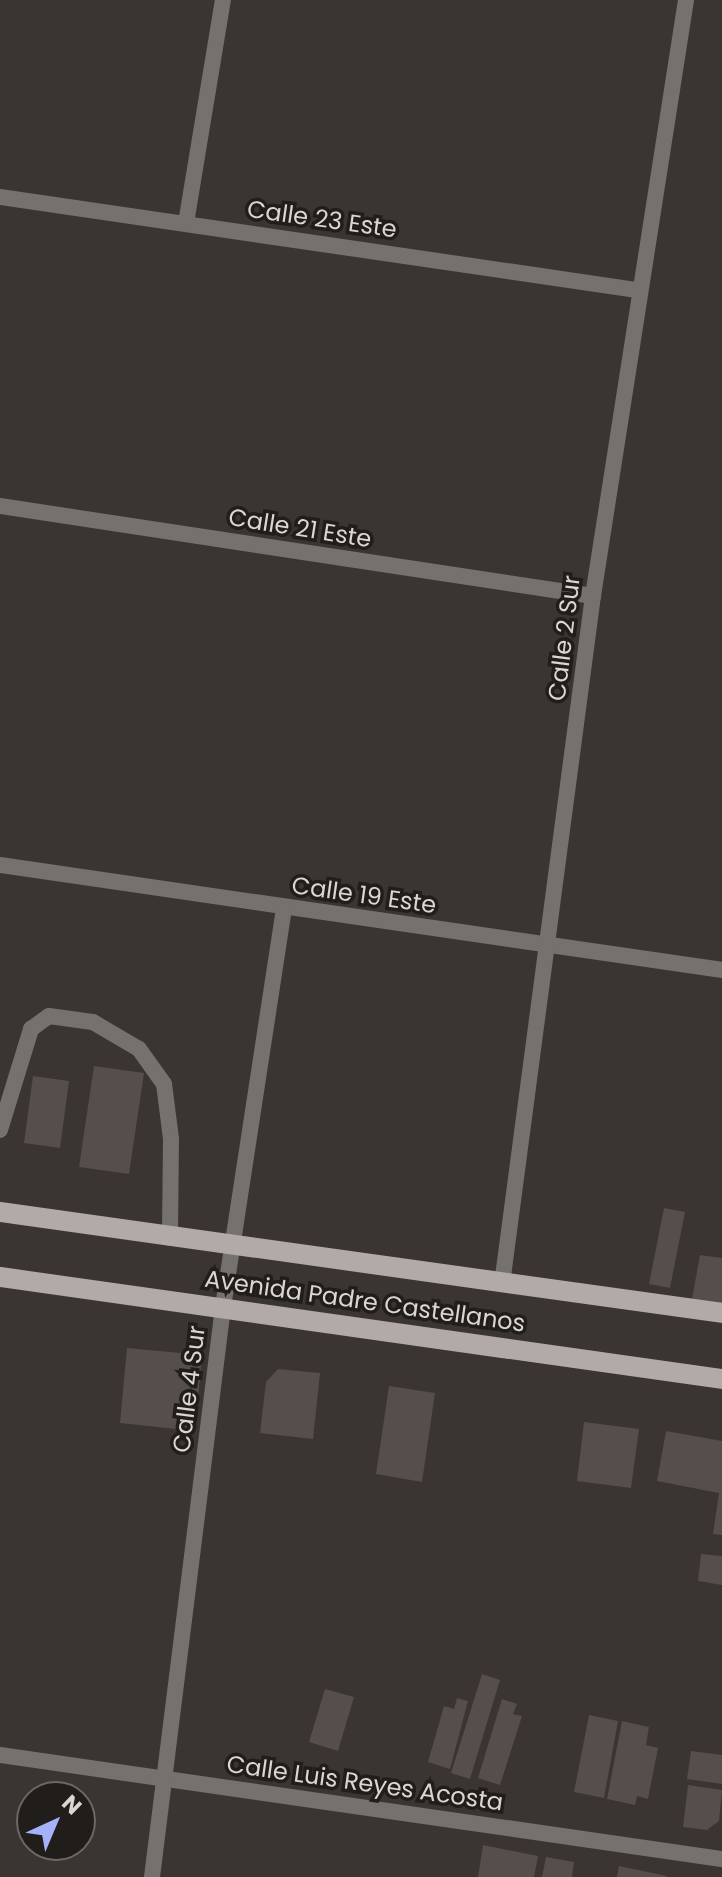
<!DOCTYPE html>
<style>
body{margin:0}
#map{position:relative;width:722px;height:1877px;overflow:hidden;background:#3a3530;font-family:Poppins,sans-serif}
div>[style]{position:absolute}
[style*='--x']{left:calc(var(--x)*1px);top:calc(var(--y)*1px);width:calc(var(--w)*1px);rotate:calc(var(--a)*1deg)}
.building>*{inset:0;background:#554e4a}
.service>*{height:16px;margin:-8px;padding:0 8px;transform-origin:8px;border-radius:8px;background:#75716f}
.minor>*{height:16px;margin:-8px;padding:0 8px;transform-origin:8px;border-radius:8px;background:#75716f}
.primary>*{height:20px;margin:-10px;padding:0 10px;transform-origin:10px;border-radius:10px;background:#b2aaa7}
span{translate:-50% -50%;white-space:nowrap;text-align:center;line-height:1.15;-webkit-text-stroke:7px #201d1b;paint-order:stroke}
.street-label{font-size:24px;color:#d9d6d3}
.north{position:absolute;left:16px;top:1781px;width:80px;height:80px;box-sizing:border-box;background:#201d1b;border:2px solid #6a6765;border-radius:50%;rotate:44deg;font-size:22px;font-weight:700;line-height:32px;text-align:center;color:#d9d6d3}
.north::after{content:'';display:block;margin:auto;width:28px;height:36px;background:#a6b1fc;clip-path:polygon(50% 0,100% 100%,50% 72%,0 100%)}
</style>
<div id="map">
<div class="building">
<i style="clip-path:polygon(94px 1066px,144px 1073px,129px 1174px,79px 1167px)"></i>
<i style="clip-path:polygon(33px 1076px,69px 1081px,60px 1148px,24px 1143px)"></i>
<i style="clip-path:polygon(664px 1208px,685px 1212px,670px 1288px,649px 1284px)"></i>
<i style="clip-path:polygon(700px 1255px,722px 1258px,722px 1304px,692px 1299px)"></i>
<i style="clip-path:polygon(127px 1348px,202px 1355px,195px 1431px,120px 1423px)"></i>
<i style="clip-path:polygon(278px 1369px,320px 1373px,313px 1439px,260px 1433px,266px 1382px)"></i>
<i style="clip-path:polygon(389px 1386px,435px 1393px,422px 1482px,376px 1474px)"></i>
<i style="clip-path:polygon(584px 1422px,639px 1429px,631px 1488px,577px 1481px)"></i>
<i style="clip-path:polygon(666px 1431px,722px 1441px,722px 1535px,713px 1534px,719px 1493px,657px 1481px)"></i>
<i style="clip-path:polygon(701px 1554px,722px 1556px,722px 1585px,698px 1581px)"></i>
<i style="clip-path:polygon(482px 1674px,500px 1680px,470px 1779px,451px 1773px)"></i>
<i style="clip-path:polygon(325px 1689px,354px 1697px,338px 1751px,309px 1742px)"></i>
<i style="clip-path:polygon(457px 1698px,468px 1701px,450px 1769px,428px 1762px,444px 1706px,454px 1709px)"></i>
<i style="clip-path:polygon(502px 1699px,517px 1704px,513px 1714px,522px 1716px,500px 1785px,478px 1778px)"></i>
<i style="clip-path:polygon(589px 1715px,618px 1721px,604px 1798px,574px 1792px)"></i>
<i style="clip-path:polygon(622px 1721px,649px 1727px,646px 1745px,658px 1748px,648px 1799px,637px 1796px,635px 1805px,607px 1799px)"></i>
<i style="clip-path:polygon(691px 1751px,722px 1755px,722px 1784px,687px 1779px)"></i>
<i style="clip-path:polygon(688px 1785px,722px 1790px,719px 1821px,707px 1830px,683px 1827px)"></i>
<i style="clip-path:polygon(483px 1845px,538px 1856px,534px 1877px,478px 1877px)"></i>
<i style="clip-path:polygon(546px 1857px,574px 1862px,572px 1877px,542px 1877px)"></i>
<i style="clip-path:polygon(619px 1866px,667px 1876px,667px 1877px,617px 1877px)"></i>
</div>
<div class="service">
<i style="--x:0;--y:1130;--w:106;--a:-72.9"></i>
<i style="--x:31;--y:1029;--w:22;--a:-36"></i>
<i style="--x:49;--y:1016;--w:44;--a:7.8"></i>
<i style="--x:93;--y:1022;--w:53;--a:30.4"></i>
<i style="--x:139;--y:1049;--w:43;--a:54.5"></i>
<i style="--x:164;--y:1084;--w:55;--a:82.7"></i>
<i style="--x:171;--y:1139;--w:99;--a:90.6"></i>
</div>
<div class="minor">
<i style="--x:0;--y:197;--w:644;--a:8.31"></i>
<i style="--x:186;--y:223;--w:226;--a:-80.6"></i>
<i style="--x:0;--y:506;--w:600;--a:8.63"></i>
<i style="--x:0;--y:865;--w:730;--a:8.27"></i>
<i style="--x:502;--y:1284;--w:694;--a:-82.47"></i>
<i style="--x:593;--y:596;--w:603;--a:-81.13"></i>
<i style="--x:0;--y:1755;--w:729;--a:8.2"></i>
<i style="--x:152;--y:1877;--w:574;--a:-82.9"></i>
<i style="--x:223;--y:1307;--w:403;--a:-81.3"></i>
</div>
<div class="primary">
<i style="--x:0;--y:1212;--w:729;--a:7.96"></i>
<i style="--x:0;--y:1277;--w:729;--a:8.04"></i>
</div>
<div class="street-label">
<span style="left:322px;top:219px;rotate:8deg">Calle 23 Este</span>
<span style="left:300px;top:528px;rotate:9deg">Calle 21 Este</span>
<span style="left:564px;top:638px;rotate:-83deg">Calle 2 Sur</span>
<span style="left:364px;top:895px;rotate:8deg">Calle 19 Este</span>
<span style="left:365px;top:1301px;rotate:8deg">Avenida Padre Castellanos</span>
<span style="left:189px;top:1389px;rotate:-83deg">Calle 4 Sur</span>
<span style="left:365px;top:1783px;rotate:8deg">Calle Luis Reyes Acosta</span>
</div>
<div class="north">N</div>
</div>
